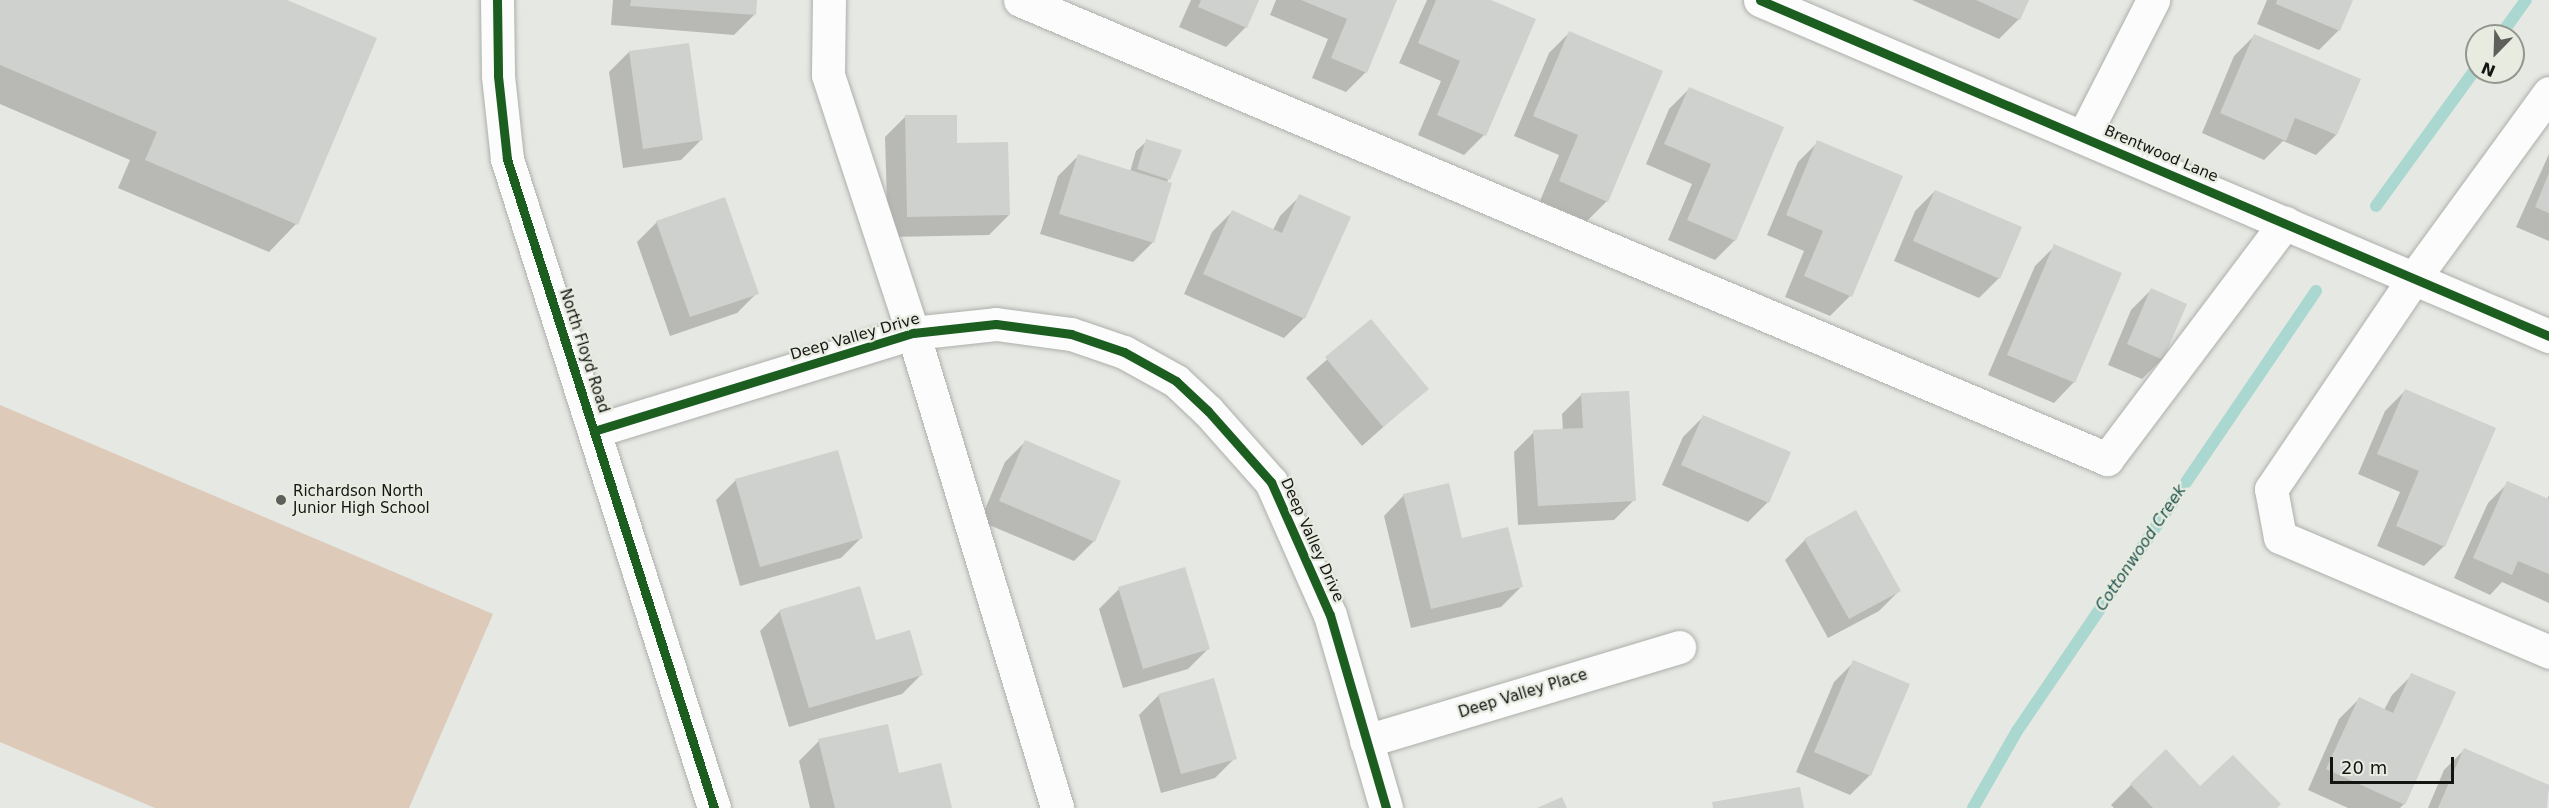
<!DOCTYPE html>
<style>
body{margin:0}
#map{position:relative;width:2549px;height:808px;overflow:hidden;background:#e6e8e3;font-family:"DejaVu Sans",sans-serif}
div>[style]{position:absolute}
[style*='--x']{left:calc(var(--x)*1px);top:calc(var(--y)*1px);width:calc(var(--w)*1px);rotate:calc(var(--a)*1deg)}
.green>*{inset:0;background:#ddcab8}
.shadow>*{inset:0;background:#0003}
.stream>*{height:12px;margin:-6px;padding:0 6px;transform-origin:6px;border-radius:6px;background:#aad7cf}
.building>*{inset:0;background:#ced1cd}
.roads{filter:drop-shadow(0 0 2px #adafab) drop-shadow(0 0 2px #adafab)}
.minor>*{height:33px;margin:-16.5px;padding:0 16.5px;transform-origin:16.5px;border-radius:16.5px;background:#fbfcfb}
.cycleway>*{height:9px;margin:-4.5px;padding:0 4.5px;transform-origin:4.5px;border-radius:4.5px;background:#1b5e20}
.dots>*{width:16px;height:16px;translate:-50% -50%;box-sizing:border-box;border:3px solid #e7ebe0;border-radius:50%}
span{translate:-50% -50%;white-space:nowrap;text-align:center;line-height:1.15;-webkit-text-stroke:4.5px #e7ebe0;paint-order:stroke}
.street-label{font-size:15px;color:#141512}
.poi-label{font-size:15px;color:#141512}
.left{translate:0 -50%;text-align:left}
.water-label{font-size:16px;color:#21554f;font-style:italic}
.north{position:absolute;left:2465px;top:24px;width:60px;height:60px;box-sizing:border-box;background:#e7ebe0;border:2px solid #93958e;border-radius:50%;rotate:203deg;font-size:16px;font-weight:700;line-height:24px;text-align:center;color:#141512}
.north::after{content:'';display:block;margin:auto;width:21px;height:27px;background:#5e5f5b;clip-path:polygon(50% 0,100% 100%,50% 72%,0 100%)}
.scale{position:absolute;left:2330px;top:757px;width:124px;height:27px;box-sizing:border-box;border:3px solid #141512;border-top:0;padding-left:8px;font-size:18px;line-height:21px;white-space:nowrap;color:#141512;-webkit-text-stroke:4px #e7ebe0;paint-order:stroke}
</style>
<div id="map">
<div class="green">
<i style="clip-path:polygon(0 405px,493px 614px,409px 808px,155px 808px,0 742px)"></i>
</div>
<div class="shadow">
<i style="clip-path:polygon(0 0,283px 0,375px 39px,296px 224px,269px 252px,118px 188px,130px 160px,0 104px)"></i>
<i style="clip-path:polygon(613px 0,755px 0,754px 15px,734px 35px,611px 25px)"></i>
<i style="clip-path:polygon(1191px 0,1258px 0,1246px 27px,1226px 47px,1179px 27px)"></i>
<i style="clip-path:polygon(1276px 0,1395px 0,1366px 72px,1346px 92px,1312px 78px,1328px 39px,1270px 15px)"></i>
<i style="clip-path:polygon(1427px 0,1488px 0,1484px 135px,1464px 155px,1418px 135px,1441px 81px,1399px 63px)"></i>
<i style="clip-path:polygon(1912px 0,2028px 0,2019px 19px,1999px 39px)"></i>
<i style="clip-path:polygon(2267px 0,2352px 0,2339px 30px,2319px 50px,2257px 24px)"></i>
<i style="clip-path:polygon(1569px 33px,1607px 201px,1587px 221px,1540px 201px,1559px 155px,1514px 136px,1549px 53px)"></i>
<i style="clip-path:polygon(2254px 36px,2336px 135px,2316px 155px,2283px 141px,2264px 160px,2202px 133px,2234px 56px)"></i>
<i style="clip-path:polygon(629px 52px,701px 140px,681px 160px,623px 168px,609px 72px)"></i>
<i style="clip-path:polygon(1689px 89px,1735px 240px,1715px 260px,1668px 240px,1692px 184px,1646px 164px,1669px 109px)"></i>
<i style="clip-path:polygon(905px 117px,956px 145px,1009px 215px,989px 235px,888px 237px,885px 137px)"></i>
<i style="clip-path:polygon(1147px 141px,1168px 179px,1153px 242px,1133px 262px,1040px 234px,1058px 176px,1078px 156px,1130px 172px,1136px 151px)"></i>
<i style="clip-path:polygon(1818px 142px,1850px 296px,1830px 316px,1785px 297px,1804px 251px,1767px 235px,1798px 162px)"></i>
<i style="clip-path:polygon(2549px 154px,2549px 241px,2516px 227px)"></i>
<i style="clip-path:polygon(1935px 191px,1999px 278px,1979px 298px,1894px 261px,1915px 211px)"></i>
<i style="clip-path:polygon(1300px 196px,1304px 318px,1284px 338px,1184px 294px,1212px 232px,1232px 212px,1273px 230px,1280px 216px)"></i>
<i style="clip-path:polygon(657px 222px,757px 293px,737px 313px,670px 336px,637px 242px)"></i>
<i style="clip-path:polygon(2055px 246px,2074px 382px,2054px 403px,1988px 375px,2035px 266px)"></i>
<i style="clip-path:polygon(2151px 290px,2162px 359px,2142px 379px,2108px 365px,2131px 310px)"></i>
<i style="clip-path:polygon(1371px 321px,1427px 388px,1362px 446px,1306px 378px)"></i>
<i style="clip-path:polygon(2405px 391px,2444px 546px,2424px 566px,2377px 546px,2400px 492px,2358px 474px,2385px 411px)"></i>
<i style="clip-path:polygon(1582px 394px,1634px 500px,1614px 520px,1518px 525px,1514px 452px,1534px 432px,1563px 431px,1562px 414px)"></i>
<i style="clip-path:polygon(1703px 417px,1768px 502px,1748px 522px,1662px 485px,1683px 437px)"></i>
<i style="clip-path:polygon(1025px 442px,1094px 541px,1074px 561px,980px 521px,1005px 462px)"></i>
<i style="clip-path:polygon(736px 480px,861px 538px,841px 558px,740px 586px,716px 500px)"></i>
<i style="clip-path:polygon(2508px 483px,2547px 500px,2549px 495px,2549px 603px,2502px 582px,2490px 595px,2454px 578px,2488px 503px)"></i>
<i style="clip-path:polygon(1404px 495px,1461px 540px,1521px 587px,1501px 607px,1411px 628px,1384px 516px)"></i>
<i style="clip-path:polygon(1805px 540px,1899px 591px,1879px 611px,1828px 638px,1785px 560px)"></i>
<i style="clip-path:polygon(1119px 589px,1208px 649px,1188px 669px,1123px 688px,1099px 609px)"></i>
<i style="clip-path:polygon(780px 611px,875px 642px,922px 674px,902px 694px,789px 727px,760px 631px)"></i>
<i style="clip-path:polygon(1854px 662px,1908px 685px,1870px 775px,1850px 795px,1796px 772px,1834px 682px)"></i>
<i style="clip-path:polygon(2412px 675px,2404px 804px,2400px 808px,2348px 808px,2308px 790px,2339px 719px,2359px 699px,2384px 710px,2392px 695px)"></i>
<i style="clip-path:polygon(1159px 695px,1235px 758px,1215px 778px,1161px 793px,1139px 715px)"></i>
<i style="clip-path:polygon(819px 741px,898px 775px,950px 808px,810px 808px,799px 761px)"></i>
<i style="clip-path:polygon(2464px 750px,2549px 786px,2545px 808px,2428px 808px,2444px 770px)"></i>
<i style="clip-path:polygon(2165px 751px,2200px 788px,2275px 808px,2114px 808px,2111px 805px)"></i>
</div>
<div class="stream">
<i style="--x:2500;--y:36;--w:44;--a:-54.2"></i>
<i style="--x:2376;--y:206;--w:172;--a:-54"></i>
<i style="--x:1973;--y:808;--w:89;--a:-60.3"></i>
<i style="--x:2017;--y:731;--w:532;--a:-55.8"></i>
</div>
<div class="building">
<i style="clip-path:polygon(0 0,287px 0,377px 38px,298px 225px,145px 160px,157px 132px,0 65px)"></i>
<i style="clip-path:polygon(631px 0,757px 0,756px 15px,630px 6px)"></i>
<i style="clip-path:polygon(1201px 0,1259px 0,1247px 28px,1198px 7px)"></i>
<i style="clip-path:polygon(1301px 0,1397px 0,1367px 73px,1331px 58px,1347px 19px)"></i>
<i style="clip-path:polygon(1436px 0,1491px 0,1536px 19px,1486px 136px,1437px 115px,1460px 61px,1418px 43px)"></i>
<i style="clip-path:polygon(1976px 0,2029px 0,2020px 20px)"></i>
<i style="clip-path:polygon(2277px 0,2353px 0,2340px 31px,2276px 4px)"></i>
<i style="clip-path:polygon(1569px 31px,1663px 71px,1608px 202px,1559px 181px,1578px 135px,1533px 116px)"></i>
<i style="clip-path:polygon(2254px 34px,2361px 79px,2337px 135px,2295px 118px,2286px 141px,2220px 113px)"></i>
<i style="clip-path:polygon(689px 43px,703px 140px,643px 149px,629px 51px)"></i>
<i style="clip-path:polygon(1689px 87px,1784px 127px,1736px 241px,1687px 220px,1711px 164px,1664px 144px)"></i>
<i style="clip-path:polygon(905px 115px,957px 115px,957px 143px,1008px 142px,1010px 215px,907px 217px)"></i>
<i style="clip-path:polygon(1146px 139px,1182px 150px,1170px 180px,1137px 169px)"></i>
<i style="clip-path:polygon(1817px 140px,1903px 176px,1852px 297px,1804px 276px,1823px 231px,1786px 215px)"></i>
<i style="clip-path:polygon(1078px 154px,1172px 183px,1154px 243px,1059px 214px)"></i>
<i style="clip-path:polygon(2549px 173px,2549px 213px,2535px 207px)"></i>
<i style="clip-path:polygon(1935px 190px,2022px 227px,2000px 279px,1913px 241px)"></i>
<i style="clip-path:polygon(1299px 194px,1351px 217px,1305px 319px,1203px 274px,1232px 210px,1282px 233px)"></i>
<i style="clip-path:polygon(725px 197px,759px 294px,690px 317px,656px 221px)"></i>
<i style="clip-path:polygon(2054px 244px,2122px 273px,2075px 383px,2007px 355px)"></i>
<i style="clip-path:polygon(2151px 288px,2187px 304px,2163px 360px,2127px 344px)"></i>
<i style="clip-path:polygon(1371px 319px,1429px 389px,1383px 427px,1325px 357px)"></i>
<i style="clip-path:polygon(2405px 389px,2496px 428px,2445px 547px,2396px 526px,2419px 471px,2377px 454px)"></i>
<i style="clip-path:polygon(1629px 391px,1636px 501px,1538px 506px,1533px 430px,1583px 428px,1581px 393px)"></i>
<i style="clip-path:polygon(1703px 415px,1791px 452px,1769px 503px,1681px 465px)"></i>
<i style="clip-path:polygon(1025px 440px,1121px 481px,1095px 542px,999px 501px)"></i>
<i style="clip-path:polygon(838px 450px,863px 538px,760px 567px,735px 479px)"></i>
<i style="clip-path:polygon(2507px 481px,2549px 499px,2549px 574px,2518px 561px,2512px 575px,2473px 558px)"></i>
<i style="clip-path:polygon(1449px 483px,1462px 538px,1508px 527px,1523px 587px,1431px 609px,1403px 494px)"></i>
<i style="clip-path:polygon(1856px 510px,1901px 591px,1849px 619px,1804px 539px)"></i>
<i style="clip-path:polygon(1185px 567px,1210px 649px,1143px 669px,1118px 587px)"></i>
<i style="clip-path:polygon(860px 586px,876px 640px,910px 630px,923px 675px,809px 708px,779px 610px)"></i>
<i style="clip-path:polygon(1853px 660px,1910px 684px,1871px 776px,1814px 752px)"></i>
<i style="clip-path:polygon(2411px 673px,2456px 692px,2405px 805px,2326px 769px,2359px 697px,2393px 713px)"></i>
<i style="clip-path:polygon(1214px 678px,1237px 759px,1181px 774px,1158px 694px)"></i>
<i style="clip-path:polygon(888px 724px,899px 773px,941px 763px,952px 808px,835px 808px,818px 739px)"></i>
<i style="clip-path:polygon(2464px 748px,2549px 785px,2547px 808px,2438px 808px)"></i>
<i style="clip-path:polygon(2166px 749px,2200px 786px,2233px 755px,2281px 804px,2277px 808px,2153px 808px,2130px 784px)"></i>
<i style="clip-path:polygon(1800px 787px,1804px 808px,1713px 808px,1712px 802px)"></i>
<i style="clip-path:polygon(1562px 797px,1567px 808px,1537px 808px)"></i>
</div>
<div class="roads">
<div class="minor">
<i style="--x:497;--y:0;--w:76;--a:89.2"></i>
<i style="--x:498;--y:76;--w:83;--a:83.8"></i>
<i style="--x:507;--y:159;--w:681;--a:72.31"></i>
<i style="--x:829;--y:0;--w:75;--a:90.8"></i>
<i style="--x:828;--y:75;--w:272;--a:71.8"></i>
<i style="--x:913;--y:333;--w:496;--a:73.1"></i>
<i style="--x:1020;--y:0;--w:1180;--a:22.89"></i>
<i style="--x:2107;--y:459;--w:296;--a:-53"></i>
<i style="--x:1760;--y:0;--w:858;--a:23.07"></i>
<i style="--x:2549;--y:93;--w:229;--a:126.1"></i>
<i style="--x:2414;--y:278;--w:255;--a:124.1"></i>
<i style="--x:2271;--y:489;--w:49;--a:79.4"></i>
<i style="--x:2280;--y:537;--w:293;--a:23.1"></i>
<i style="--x:2083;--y:137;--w:154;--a:-62.9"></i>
<i style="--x:594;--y:431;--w:334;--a:-17.1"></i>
<i style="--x:913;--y:333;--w:83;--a:-6.2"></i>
<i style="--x:996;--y:324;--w:76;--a:7.6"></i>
<i style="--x:1071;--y:334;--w:56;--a:18.8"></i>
<i style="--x:1124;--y:352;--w:60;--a:29.1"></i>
<i style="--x:1176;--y:381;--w:44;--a:43.2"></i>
<i style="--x:1208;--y:411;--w:95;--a:48.4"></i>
<i style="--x:1271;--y:482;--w:145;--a:66.1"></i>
<i style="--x:1330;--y:615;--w:201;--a:73.8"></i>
<i style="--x:1366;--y:741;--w:327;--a:-16.7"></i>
</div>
</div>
<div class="cycleway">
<i style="--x:497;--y:0;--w:76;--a:89.2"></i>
<i style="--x:498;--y:76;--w:83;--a:83.8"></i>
<i style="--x:507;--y:159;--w:681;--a:72.31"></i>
<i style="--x:1760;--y:0;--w:858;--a:23.07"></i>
<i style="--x:594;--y:431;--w:334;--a:-17.1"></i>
<i style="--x:913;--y:333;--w:83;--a:-6.2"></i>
<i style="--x:996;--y:324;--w:76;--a:7.6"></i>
<i style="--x:1071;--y:334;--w:56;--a:18.8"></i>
<i style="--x:1124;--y:352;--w:60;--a:29.1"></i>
<i style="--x:1176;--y:381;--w:44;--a:43.2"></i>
<i style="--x:1208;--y:411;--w:95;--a:48.4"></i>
<i style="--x:1271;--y:482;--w:145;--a:66.1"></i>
<i style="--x:1330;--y:615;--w:201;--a:73.8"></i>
</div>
<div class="dots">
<i style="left:281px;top:500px;background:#5e5f5b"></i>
</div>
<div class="street-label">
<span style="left:2161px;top:154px;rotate:23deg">Brentwood Lane</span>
<span style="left:855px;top:337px;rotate:-16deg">Deep Valley Drive</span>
<span style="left:584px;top:351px;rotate:72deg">North Floyd Road</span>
<span style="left:1312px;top:540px;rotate:66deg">Deep Valley Drive</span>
<span style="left:1523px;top:694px;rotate:-17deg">Deep Valley Place</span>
</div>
<div class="poi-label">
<span class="left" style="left:293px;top:500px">Richardson North<br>Junior High School</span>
</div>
<div class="water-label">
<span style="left:2141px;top:548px;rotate:-56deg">Cottonwood Creek</span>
</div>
<div class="north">N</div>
<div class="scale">20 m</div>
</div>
